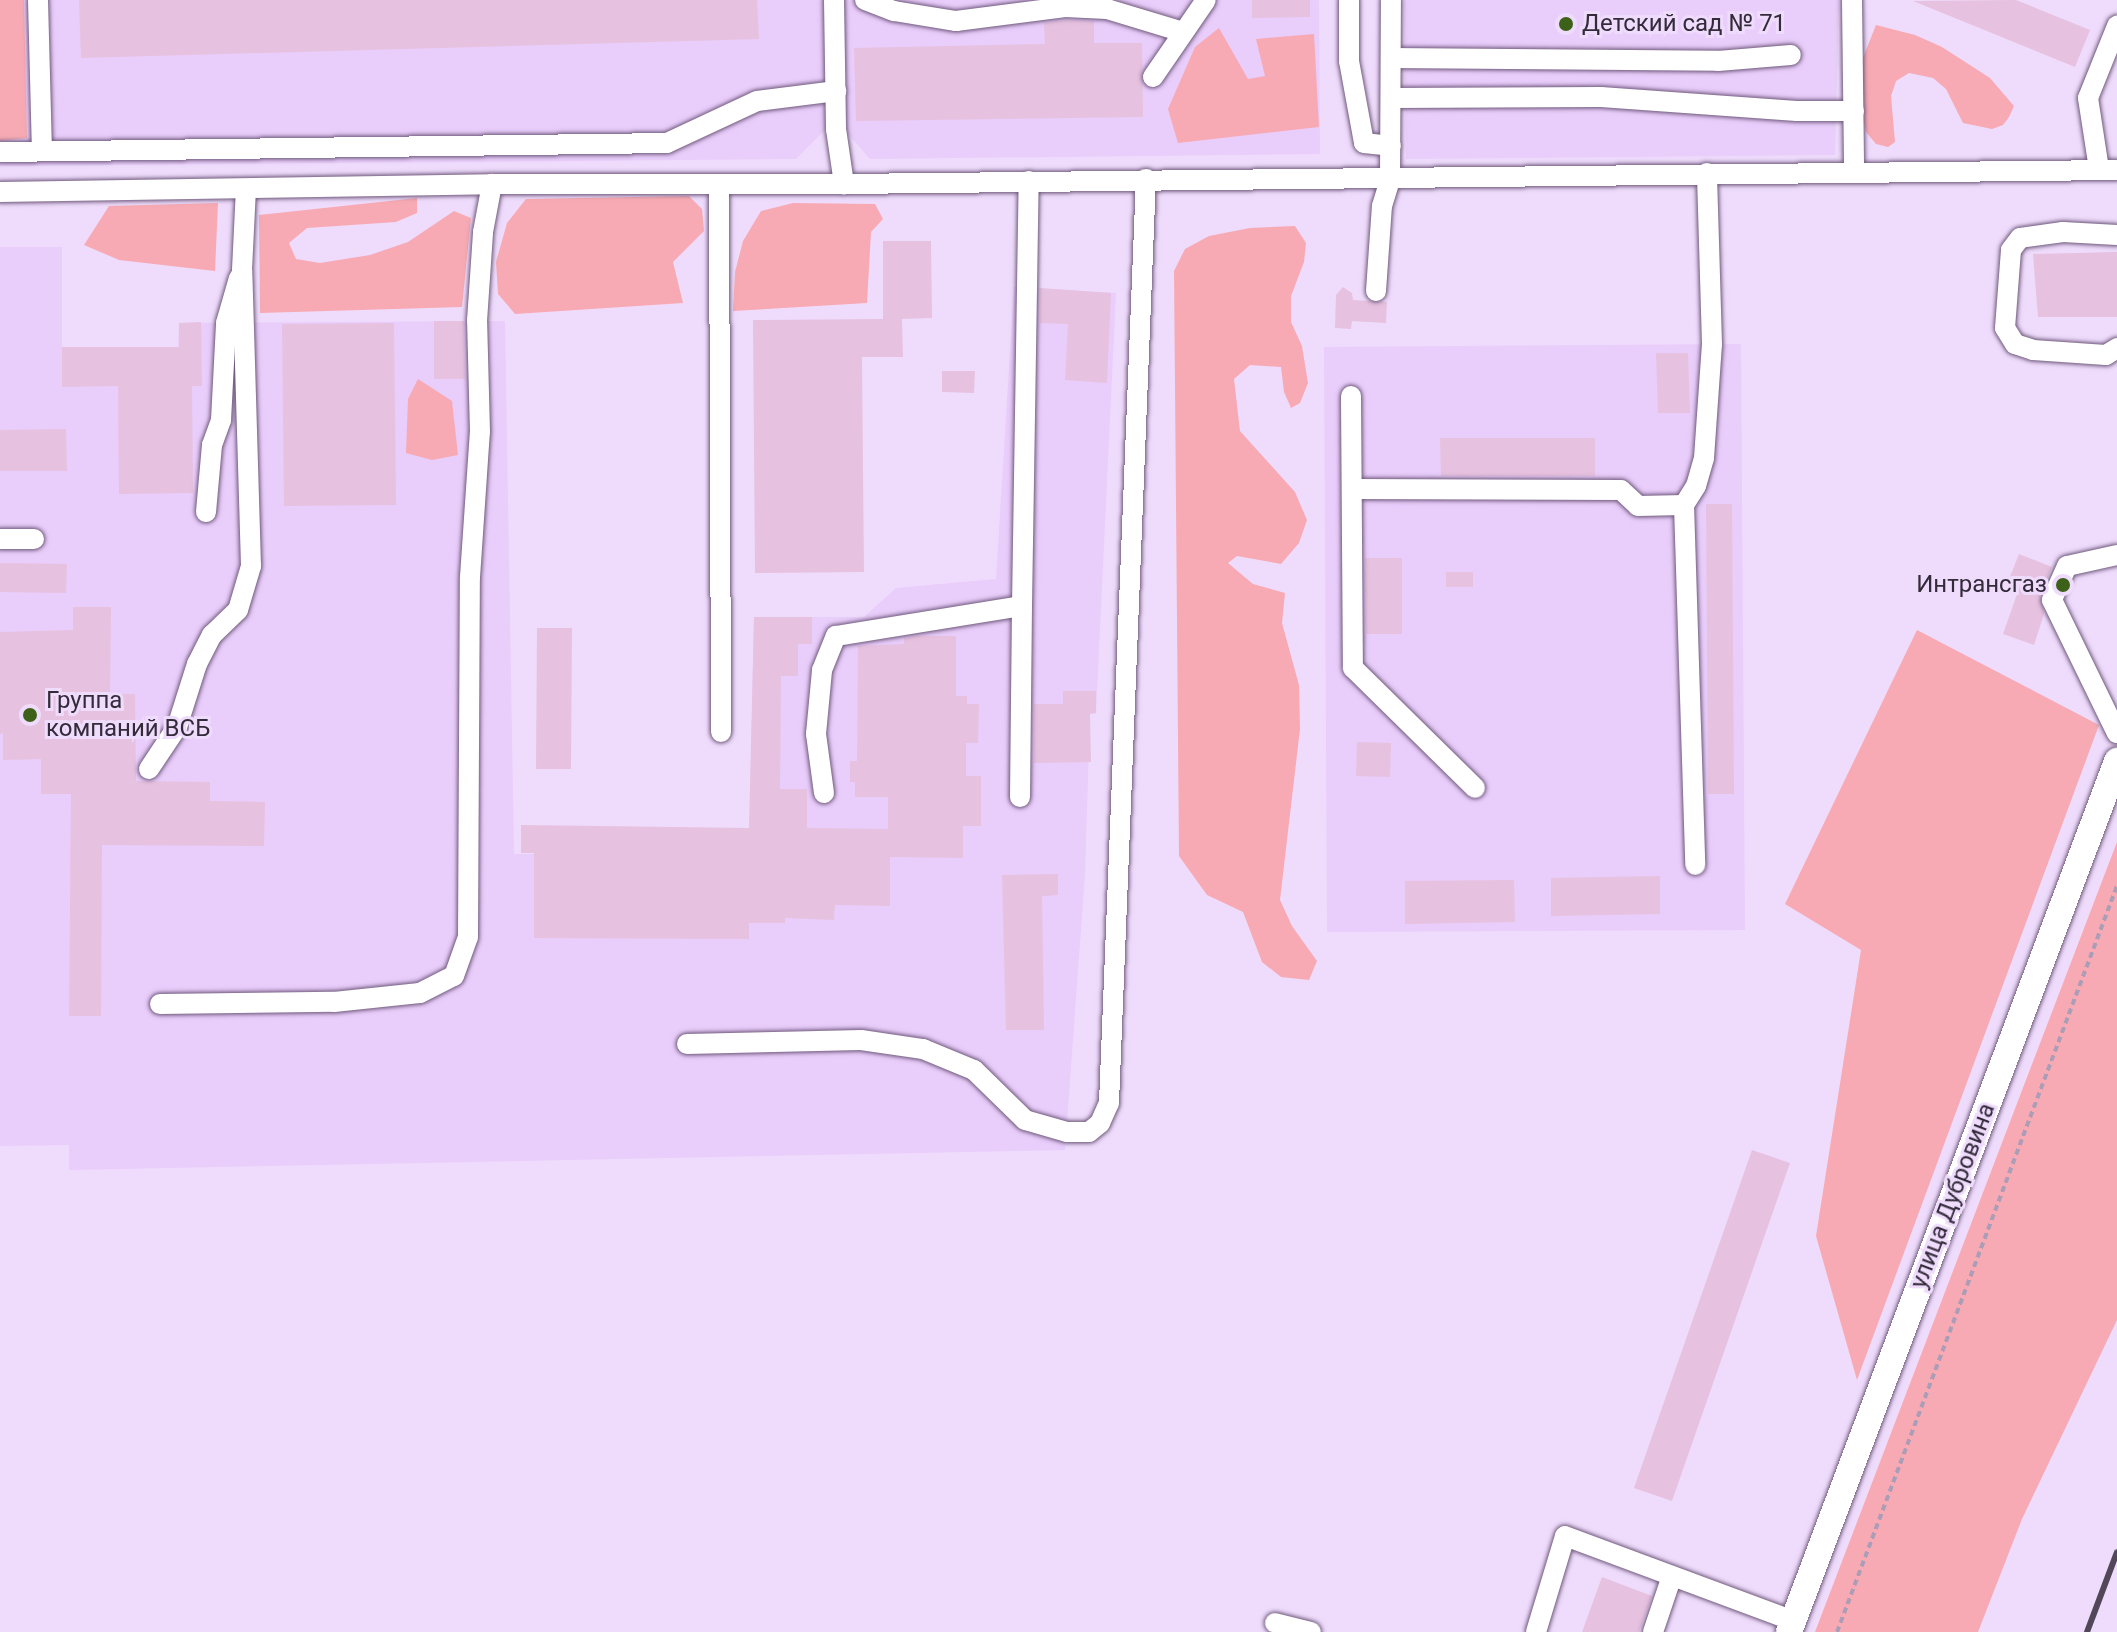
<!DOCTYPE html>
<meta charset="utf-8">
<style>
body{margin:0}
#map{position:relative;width:2117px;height:1632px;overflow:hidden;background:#efdcfc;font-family:Roboto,sans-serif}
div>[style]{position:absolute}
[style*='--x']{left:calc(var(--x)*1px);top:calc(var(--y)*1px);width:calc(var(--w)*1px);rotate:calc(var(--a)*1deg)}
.built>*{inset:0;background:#e9cdfb}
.green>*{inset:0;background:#f7aab3}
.building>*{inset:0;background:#e7c1e0}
.path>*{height:4px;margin-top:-2px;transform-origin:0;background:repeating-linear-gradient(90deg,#ac9db7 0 6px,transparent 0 10px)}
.roads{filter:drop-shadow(0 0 2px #6f597c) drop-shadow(0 0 2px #6f597c)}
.minor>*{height:20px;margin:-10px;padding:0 10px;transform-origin:10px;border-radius:10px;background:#fff}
.major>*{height:26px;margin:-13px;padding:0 13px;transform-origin:13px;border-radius:13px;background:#fff}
.rail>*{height:6px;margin:-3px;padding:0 3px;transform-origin:3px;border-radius:3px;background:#524759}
.dots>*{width:22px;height:22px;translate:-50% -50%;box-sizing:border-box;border:4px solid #efdcfc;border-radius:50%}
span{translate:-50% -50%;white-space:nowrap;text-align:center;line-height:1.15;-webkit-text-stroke:6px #efdcfc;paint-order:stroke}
.poi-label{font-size:24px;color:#342b3a}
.left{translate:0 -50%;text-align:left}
.right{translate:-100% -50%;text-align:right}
.street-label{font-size:24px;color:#342b3a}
</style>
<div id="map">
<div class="built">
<i style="clip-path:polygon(0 0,1319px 0,1320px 154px,870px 159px,844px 129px,825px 130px,796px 159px,0 166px)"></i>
<i style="clip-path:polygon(1404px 0,1839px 0,1835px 155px,1406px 159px)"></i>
<i style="clip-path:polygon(0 247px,62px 247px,62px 347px,178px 347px,179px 323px,505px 321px,514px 854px,749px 855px,754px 617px,864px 617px,896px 588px,996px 579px,1014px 287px,1116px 293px,1096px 713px,1090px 714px,1085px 874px,1065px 1150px,69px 1170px,69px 1145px,0 1146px)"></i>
<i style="clip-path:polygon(1741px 344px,1745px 930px,1327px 932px,1324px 347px)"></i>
</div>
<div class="green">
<i style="clip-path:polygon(0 0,24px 0,27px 138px,0 141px)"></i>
<i style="clip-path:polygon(1876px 25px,1915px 35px,1942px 47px,1990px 78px,2014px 106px,2009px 117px,2003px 125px,1992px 129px,1963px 123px,1946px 89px,1933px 78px,1909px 73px,1896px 81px,1891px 96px,1895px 142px,1888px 147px,1876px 144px,1866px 132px,1862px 115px,1862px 60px)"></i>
<i style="clip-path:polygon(1219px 28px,1248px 79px,1265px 76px,1256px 39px,1314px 34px,1319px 127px,1178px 143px,1168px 109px,1195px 47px)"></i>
<i style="clip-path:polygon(689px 196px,702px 209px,704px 231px,673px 262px,683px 303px,515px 314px,498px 294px,496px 262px,507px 223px,526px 199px)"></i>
<i style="clip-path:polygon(417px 198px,417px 213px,396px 222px,307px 228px,289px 243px,296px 259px,320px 263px,370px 255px,408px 242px,454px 211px,471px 218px,462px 307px,260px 313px,259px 215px)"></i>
<i style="clip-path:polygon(218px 203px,215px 271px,119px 260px,84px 245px,109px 206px)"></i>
<i style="clip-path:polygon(793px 203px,875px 204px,883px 219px,871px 232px,867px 303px,733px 311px,735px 272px,743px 241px,761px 211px)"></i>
<i style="clip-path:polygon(1295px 226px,1306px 243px,1304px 262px,1291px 296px,1291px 322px,1302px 346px,1308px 383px,1300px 403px,1291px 408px,1284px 392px,1281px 367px,1250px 365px,1234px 379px,1240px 431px,1295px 492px,1307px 520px,1299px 543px,1281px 564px,1237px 556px,1228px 563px,1253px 584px,1285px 593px,1282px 623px,1299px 685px,1300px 729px,1280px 900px,1292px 926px,1317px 961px,1309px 980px,1281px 977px,1262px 962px,1243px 912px,1207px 895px,1179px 856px,1174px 271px,1185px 249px,1209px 236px,1250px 228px)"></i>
<i style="clip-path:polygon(418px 379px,452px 401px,458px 455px,432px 460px,406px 453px,408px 399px)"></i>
<i style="clip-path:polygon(1917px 630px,2099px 725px,1857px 1380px,1816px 1236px,1861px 950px,1785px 904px)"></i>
<i style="clip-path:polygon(2117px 842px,2117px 1320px,2022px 1519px,1978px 1632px,1815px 1632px)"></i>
</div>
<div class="building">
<i style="clip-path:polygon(79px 0,757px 0,759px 39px,81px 58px)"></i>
<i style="clip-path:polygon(1252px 0,1310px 0,1310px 17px,1252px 18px)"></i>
<i style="clip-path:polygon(2016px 0,2090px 30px,2075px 67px,1913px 1px)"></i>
<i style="clip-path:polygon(1066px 20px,1094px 21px,1094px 43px,1142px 43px,1143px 117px,856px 121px,854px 48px,1045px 44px,1044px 23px)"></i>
<i style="clip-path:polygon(883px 241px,931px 241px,932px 318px,902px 319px,903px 357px,862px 357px,864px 572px,755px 573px,753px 320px,883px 319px)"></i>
<i style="clip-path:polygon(2117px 252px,2117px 317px,2038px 317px,2033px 254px)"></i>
<i style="clip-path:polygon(1343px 287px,1352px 293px,1353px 300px,1387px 302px,1386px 323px,1352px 321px,1351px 329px,1335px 328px,1336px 295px)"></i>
<i style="clip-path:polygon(1040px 288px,1111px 293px,1107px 383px,1065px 380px,1068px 324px,1040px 323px)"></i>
<i style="clip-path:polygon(434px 321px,464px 321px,465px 379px,434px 379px)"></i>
<i style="clip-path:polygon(201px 322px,202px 386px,192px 386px,193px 493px,119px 494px,118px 386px,62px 387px,62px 347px,179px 347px,179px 323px)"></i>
<i style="clip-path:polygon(394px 323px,396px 505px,284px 506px,282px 324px)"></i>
<i style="clip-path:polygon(1656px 353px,1688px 353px,1690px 413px,1658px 413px)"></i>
<i style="clip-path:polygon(942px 371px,975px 371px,974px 393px,942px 392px)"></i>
<i style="clip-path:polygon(66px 429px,67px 471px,0 471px,0 430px)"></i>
<i style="clip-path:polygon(1440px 438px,1595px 438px,1595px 476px,1441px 476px)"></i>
<i style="clip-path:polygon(1706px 504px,1732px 504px,1734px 794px,1708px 794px)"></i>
<i style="clip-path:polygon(2019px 554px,2052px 567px,2040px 595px,2044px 614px,2034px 645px,2003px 634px,2021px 583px,2009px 579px)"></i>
<i style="clip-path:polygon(1365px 558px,1402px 558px,1402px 634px,1366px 634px)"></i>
<i style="clip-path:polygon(0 563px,67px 564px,66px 593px,0 592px)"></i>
<i style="clip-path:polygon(1446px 572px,1473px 572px,1473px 587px,1446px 587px)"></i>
<i style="clip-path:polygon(73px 607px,111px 607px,110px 694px,135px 694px,136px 781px,210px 782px,210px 801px,265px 802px,264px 846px,102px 845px,101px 1016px,69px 1016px,71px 794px,41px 794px,41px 759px,3px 760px,3px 733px,0 734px,0 632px,73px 630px)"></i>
<i style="clip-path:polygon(754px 617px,812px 617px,812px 644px,798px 644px,798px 676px,781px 676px,780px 789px,807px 789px,807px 828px,888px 829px,888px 797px,855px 797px,855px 782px,850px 782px,850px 761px,857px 761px,858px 646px,904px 644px,904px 638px,917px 636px,956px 636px,956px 696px,967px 696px,967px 704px,979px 704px,978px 743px,966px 743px,966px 776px,981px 776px,981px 826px,963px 826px,963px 858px,890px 857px,890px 906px,835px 905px,834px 920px,785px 918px,785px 923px,749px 923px,749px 939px,534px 938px,534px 853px,521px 853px,521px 825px,749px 828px)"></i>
<i style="clip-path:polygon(537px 628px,572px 628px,571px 769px,536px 769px)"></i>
<i style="clip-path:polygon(1063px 691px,1096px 691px,1096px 713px,1090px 714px,1091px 762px,1034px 763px,1034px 704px,1063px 704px)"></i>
<i style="clip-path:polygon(1357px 742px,1391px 743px,1390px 777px,1356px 776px)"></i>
<i style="clip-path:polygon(1058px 874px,1058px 895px,1042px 896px,1044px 1030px,1006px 1030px,1002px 875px)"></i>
<i style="clip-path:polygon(1660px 876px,1660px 914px,1551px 916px,1551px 878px)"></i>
<i style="clip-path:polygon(1514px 880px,1515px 922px,1405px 924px,1405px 881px)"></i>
<i style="clip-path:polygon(1752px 1150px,1790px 1163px,1672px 1501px,1634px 1488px)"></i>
<i style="clip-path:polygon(1602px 1577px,1652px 1596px,1639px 1632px,1582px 1632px)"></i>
</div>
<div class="path">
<i style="--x:1837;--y:1632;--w:797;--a:-69.43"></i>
</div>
<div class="roads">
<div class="minor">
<i style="--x:38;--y:0;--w:151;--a:88.5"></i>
<i style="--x:834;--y:0;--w:129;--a:89.1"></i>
<i style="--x:836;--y:129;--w:56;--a:81.7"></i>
<i style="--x:865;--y:0;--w:31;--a:21"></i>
<i style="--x:894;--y:11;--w:63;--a:9.2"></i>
<i style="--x:956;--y:21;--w:110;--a:-7.3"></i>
<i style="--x:1065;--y:7;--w:42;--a:2.7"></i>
<i style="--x:1107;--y:9;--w:79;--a:16.8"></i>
<i style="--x:1349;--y:0;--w:61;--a:90"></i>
<i style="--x:1349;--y:61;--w:83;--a:79.6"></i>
<i style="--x:1364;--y:143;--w:27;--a:6"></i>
<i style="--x:1852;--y:0;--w:173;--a:89.3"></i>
<i style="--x:1391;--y:58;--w:327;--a:0.5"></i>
<i style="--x:1718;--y:61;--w:73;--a:-4.7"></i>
<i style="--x:1153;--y:77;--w:93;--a:-55.5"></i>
<i style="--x:1392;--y:98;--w:209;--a:-0.3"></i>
<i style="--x:1601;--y:97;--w:196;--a:4.1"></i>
<i style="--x:1797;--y:111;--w:57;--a:0"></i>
<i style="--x:0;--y:152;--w:667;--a:-0.77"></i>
<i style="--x:667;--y:143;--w:99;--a:-25"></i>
<i style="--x:757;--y:101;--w:80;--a:-7.2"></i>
<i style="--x:2099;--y:169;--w:72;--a:-98.8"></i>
<i style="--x:2088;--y:98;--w:78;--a:-68.1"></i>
<i style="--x:719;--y:184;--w:548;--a:89.79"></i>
<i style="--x:0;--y:192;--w:492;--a:-0.9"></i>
<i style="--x:492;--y:184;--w:352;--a:0"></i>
<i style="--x:844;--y:184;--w:1273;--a:-0.63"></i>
<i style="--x:2117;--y:235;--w:54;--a:-176.8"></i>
<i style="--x:2063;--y:232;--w:43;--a:172.1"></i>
<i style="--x:2020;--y:238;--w:15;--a:127"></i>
<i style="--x:2011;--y:250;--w:78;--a:94.4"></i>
<i style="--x:2005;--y:328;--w:19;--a:58"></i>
<i style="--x:2015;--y:344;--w:19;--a:18"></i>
<i style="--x:2033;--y:350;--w:73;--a:3.9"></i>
<i style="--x:2106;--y:355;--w:13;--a:-32"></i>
<i style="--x:1376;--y:291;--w:85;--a:-86"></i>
<i style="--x:1382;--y:206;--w:28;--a:-73"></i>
<i style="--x:1390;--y:179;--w:179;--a:-89.7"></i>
<i style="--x:1351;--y:396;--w:272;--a:89.6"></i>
<i style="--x:1353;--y:668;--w:171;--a:44.5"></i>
<i style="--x:1352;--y:489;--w:269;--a:0.2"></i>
<i style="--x:1621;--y:490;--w:23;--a:43"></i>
<i style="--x:1638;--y:506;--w:46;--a:-1.2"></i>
<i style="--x:1684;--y:505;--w:22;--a:-58"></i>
<i style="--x:1696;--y:486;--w:29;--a:-74"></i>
<i style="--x:1704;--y:458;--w:114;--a:-86"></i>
<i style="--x:1712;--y:344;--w:171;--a:-91.7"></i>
<i style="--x:1684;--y:505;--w:360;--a:88.2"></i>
<i style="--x:206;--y:512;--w:67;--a:-84.9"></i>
<i style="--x:212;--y:445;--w:27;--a:-70"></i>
<i style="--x:221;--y:420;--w:97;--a:-87"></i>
<i style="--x:226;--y:323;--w:47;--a:-73.9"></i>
<i style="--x:0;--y:539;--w:34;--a:0"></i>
<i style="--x:2117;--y:555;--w:51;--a:167.6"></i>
<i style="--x:2067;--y:566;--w:37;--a:114"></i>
<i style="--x:2052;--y:600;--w:148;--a:64"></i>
<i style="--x:149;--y:769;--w:50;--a:-56.3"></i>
<i style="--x:177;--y:727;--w:66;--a:-72.4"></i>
<i style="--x:197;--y:664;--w:33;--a:-63"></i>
<i style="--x:212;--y:635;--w:36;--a:-44"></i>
<i style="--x:238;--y:610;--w:46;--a:-73.5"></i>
<i style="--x:251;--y:566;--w:296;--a:-91.7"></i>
<i style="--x:242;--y:270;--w:81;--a:-87.2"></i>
<i style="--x:824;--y:793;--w:60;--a:-97.7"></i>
<i style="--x:816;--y:734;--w:64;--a:-84.6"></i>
<i style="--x:822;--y:670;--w:37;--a:-68"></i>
<i style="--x:836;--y:636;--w:188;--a:-9.2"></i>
<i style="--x:1022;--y:606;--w:425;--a:-89.1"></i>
<i style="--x:1020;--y:797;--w:191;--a:-89.4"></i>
<i style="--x:160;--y:1004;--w:174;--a:-0.7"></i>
<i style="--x:334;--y:1002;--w:86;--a:-6"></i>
<i style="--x:420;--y:993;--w:38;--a:-27"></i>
<i style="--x:454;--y:976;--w:41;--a:-70.3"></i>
<i style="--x:468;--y:937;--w:360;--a:-89.7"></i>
<i style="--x:470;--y:577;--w:145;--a:-86.1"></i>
<i style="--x:480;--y:432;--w:111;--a:-91.5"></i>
<i style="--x:477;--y:321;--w:89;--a:-86.1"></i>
<i style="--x:483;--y:232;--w:49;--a:-79.4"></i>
<i style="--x:687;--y:1044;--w:174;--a:-1.3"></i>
<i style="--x:861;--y:1040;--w:63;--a:8.3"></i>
<i style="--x:923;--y:1049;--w:55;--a:22.4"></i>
<i style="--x:974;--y:1070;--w:71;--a:44.4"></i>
<i style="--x:1025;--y:1120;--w:44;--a:15.9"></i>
<i style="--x:1067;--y:1132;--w:22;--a:0"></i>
<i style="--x:1089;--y:1132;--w:14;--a:-39"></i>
<i style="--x:1100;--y:1123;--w:22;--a:-66"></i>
<i style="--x:1109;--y:1103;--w:925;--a:-87.71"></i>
<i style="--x:1275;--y:1623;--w:37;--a:14"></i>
<i style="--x:1536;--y:1632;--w:100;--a:-73.2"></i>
<i style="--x:1565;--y:1536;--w:243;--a:20.4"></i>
<i style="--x:1653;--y:1632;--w:59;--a:-71.3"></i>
</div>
<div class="major">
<i style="--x:1789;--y:1632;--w:931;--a:-69.36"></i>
</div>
</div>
<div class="rail">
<i style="--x:2087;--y:1632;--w:85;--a:-69.4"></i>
</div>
<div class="dots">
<i style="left:1566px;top:24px;background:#3e6119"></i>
<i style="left:2063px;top:585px;background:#3e6119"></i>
<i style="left:30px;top:715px;background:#3e6119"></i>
</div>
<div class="poi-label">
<span class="left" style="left:1582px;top:24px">Детский сад № 71</span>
<span class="right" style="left:2047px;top:585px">Интрансгаз</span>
<span class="left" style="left:46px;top:715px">Группа<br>компаний ВСБ</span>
</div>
<div class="street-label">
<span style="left:1953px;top:1196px;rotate:-69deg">улица Дубровина</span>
</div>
</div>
